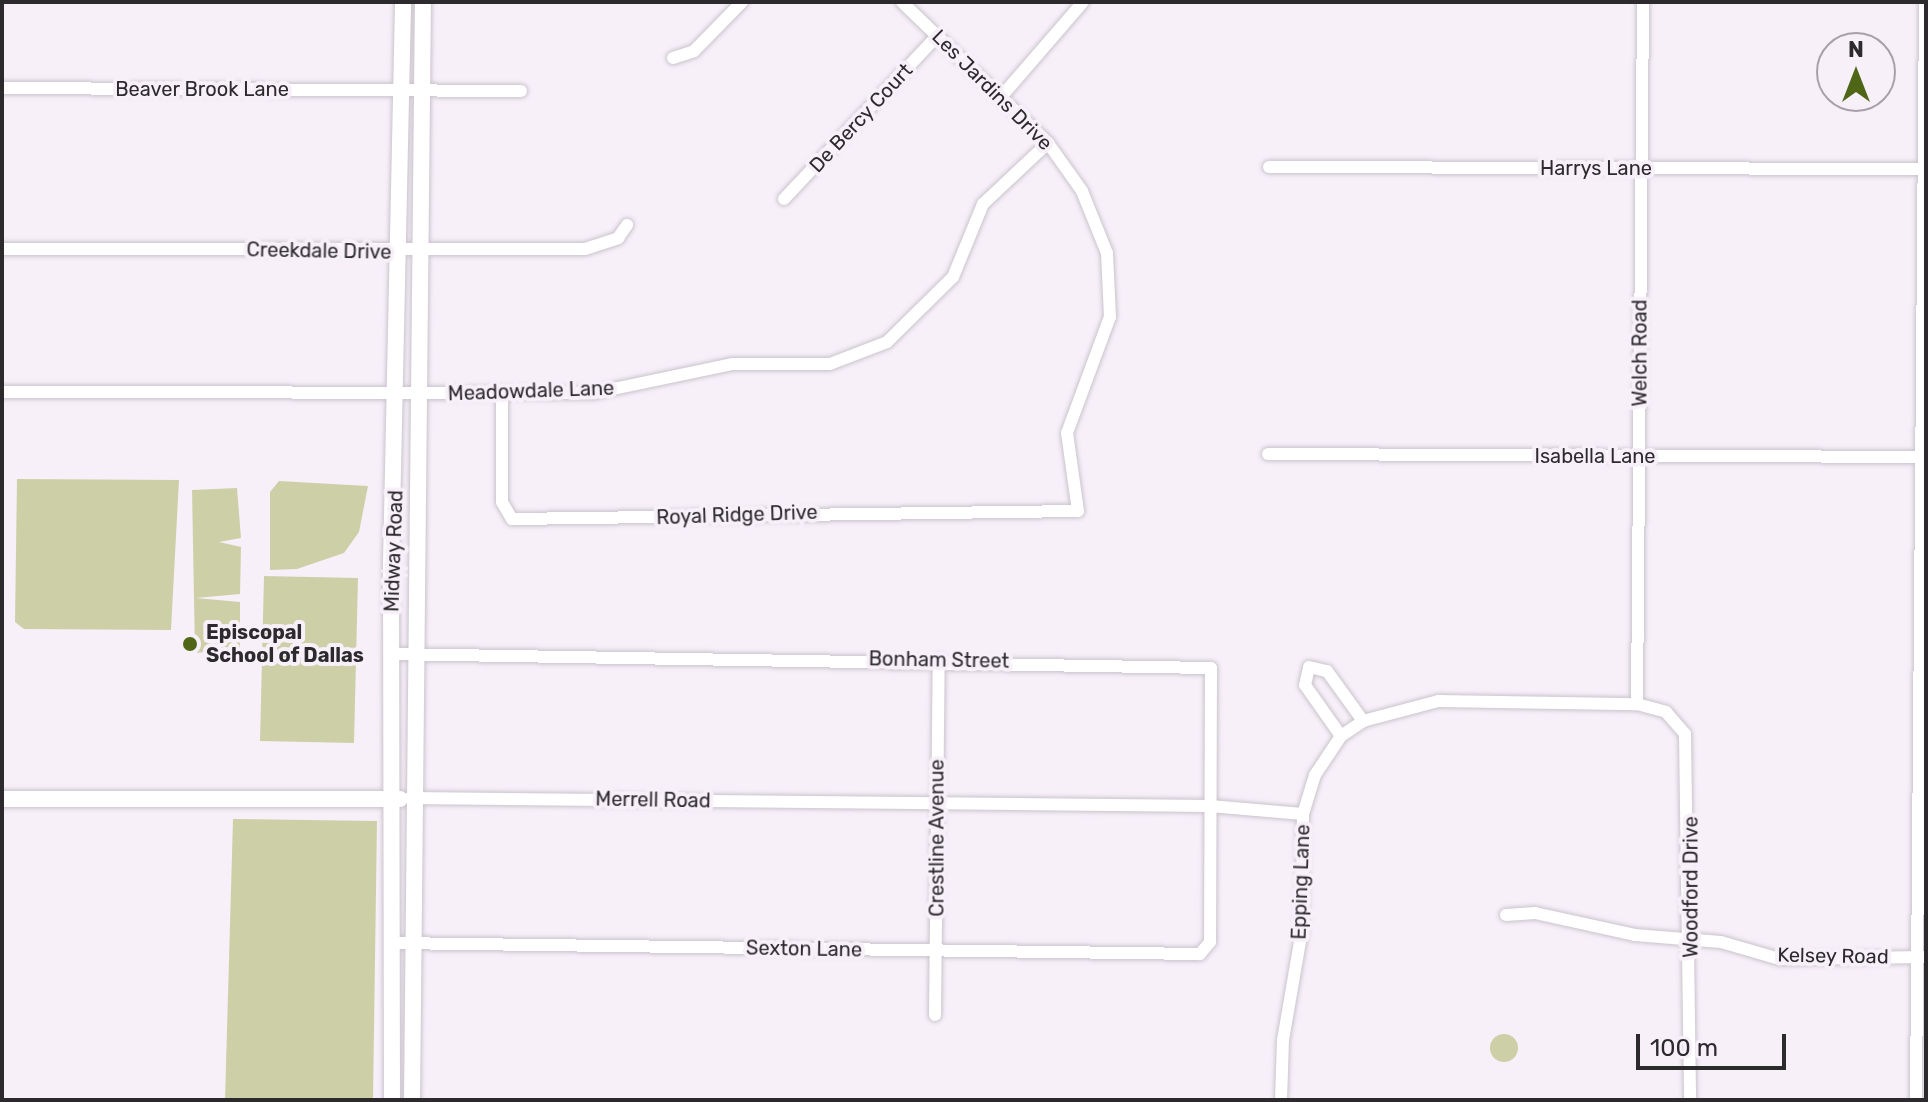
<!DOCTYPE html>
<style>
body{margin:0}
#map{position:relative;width:1928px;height:1102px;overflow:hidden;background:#f7f0f9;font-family:Rubik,sans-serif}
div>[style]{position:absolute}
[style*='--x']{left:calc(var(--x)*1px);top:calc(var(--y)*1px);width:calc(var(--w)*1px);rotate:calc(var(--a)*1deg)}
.green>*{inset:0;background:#cdd0a7}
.round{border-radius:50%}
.roads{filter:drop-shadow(0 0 2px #cac3cc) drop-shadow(0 0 2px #cac3cc)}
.street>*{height:12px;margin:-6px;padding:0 6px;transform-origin:6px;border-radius:6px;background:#fff}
.secondary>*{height:16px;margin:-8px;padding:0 8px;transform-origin:8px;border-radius:8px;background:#fff}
.dots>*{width:22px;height:22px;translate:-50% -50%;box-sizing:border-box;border:4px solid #f7f0f9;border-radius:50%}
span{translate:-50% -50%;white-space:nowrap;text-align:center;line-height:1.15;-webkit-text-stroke:8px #f7f0f9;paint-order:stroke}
.street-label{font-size:20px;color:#2d2a2e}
.poi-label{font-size:20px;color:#2d2a2e;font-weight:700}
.left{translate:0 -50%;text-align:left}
.frame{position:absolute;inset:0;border:4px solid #2d2a2e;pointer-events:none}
.north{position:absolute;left:1816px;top:32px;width:80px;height:80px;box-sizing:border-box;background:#f7f0f9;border:2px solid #a6a1a8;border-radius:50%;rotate:0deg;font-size:22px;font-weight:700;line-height:32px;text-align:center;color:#2d2a2e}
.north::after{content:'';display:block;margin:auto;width:28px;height:36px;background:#4e6616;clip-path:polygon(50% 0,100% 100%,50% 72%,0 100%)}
.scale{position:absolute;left:1636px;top:1034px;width:150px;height:36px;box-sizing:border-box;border:4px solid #2d2a2e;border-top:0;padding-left:10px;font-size:24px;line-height:28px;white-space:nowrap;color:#2d2a2e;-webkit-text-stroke:6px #f7f0f9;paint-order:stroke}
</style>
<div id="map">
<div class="green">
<i style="clip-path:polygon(17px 479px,179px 480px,171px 630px,24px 629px,15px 622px)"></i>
<i style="clip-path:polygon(279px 481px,368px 486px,359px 532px,344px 553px,297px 569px,270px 570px,270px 492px)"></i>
<i style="clip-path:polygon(237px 488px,241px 538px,219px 542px,241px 547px,240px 594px,196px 598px,240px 602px,240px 649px,195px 653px,192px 490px)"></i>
<i style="clip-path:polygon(264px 576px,358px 578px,354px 743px,260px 741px)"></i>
<i style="clip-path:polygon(233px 819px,377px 821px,373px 1100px,225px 1100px)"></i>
<i class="round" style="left:1490px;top:1034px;width:28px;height:28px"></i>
</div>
<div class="roads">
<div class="street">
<i style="--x:673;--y:58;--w:22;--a:-18"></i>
<i style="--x:694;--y:51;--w:69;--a:-45.6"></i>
<i style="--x:2;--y:88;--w:519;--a:0.33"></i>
<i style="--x:1001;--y:97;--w:125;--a:-49.2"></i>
<i style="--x:1269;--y:167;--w:654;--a:0.18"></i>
<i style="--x:784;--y:199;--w:224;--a:-46.8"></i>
<i style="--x:2;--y:249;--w:583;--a:0"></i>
<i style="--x:585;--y:249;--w:35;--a:-18"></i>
<i style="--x:618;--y:238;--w:16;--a:-55"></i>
<i style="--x:2;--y:392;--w:592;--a:0.1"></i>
<i style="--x:594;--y:393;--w:142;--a:-11.8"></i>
<i style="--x:733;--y:364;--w:97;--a:0"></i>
<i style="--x:830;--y:364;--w:61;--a:-21.1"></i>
<i style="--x:887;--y:342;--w:93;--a:-44.6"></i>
<i style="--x:953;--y:277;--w:79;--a:-67.7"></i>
<i style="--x:983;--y:204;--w:89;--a:-43.2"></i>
<i style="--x:502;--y:395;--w:107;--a:90"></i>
<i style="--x:502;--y:502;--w:20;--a:60"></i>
<i style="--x:512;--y:519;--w:566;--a:-0.81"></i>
<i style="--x:1078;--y:511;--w:79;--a:-98"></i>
<i style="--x:1067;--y:433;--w:124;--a:-69.7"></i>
<i style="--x:1110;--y:317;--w:64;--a:-92.7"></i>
<i style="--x:1107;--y:253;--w:67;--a:-112"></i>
<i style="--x:1082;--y:191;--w:59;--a:-125.3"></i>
<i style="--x:1048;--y:143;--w:203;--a:-136"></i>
<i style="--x:1268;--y:454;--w:654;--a:0.26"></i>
<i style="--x:391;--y:654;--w:820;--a:0.98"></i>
<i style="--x:1211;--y:668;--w:274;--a:90.2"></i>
<i style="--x:1210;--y:942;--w:16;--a:130"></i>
<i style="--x:1200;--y:954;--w:807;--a:-179.22"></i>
<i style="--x:1637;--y:704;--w:702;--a:-89.51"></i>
<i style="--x:1341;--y:736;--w:62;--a:-125.2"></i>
<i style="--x:1305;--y:685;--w:18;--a:-77"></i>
<i style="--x:1309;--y:667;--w:18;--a:13"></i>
<i style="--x:1327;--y:671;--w:62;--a:54.2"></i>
<i style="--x:410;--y:798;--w:800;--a:0.57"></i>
<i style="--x:1210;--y:806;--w:93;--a:4.9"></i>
<i style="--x:1506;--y:915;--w:29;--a:-4"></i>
<i style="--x:1535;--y:913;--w:102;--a:12.4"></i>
<i style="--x:1635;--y:935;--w:86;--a:4.7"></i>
<i style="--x:1721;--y:942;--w:61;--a:16.1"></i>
<i style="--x:1780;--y:959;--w:146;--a:-0.8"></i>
<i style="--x:935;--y:1015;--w:355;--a:-89.4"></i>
<i style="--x:1281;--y:1100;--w:60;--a:-88.1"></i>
<i style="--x:1283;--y:1040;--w:112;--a:-80.2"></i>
<i style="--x:1302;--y:930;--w:116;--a:-89.5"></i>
<i style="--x:1303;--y:814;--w:41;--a:-72.9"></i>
<i style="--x:1315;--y:775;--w:47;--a:-56.3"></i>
<i style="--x:1341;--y:736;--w:27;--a:-34"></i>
<i style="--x:1363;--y:721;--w:78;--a:-14.9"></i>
<i style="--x:1438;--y:701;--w:199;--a:0.9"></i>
<i style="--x:1637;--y:704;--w:30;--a:15"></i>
<i style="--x:1666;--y:712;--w:29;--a:49"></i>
<i style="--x:1685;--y:734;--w:366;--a:89.2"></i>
<i style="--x:1916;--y:1100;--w:1098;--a:-89.53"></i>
</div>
<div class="secondary">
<i style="--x:2;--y:799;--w:398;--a:0"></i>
<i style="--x:392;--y:1100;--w:537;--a:-90.11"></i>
<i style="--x:391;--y:563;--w:561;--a:-88.77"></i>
<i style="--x:412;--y:1100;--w:1098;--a:-89.43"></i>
</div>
</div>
<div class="dots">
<i style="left:190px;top:644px;background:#4e6616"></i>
</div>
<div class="street-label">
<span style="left:202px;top:89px">Beaver Brook Lane</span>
<span style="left:992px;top:90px;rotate:45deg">Les Jardins Drive</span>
<span style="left:861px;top:118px;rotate:-47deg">De Bercy Court</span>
<span style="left:1596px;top:168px">Harrys Lane</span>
<span style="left:319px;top:251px;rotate:1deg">Creekdale Drive</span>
<span style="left:1640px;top:353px;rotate:-90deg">Welch Road</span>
<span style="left:531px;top:391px;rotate:-2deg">Meadowdale Lane</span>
<span style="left:1595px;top:456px">Isabella Lane</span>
<span style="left:737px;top:515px;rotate:-2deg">Royal Ridge Drive</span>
<span style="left:394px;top:551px;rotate:-88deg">Midway Road</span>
<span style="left:939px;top:660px;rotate:1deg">Bonham Street</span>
<span style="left:653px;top:800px;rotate:1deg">Merrell Road</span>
<span style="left:937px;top:838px;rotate:-90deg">Crestline Avenue</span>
<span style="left:1301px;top:882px;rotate:-88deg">Epping Lane</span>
<span style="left:1691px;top:887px;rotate:-90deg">Woodford Drive</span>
<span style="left:804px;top:949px;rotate:1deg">Sexton Lane</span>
<span style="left:1833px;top:956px;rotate:1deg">Kelsey Road</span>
</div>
<div class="poi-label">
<span class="left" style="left:206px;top:644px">Episcopal<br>School of Dallas</span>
</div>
<div class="frame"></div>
<div class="north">N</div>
<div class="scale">100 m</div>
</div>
